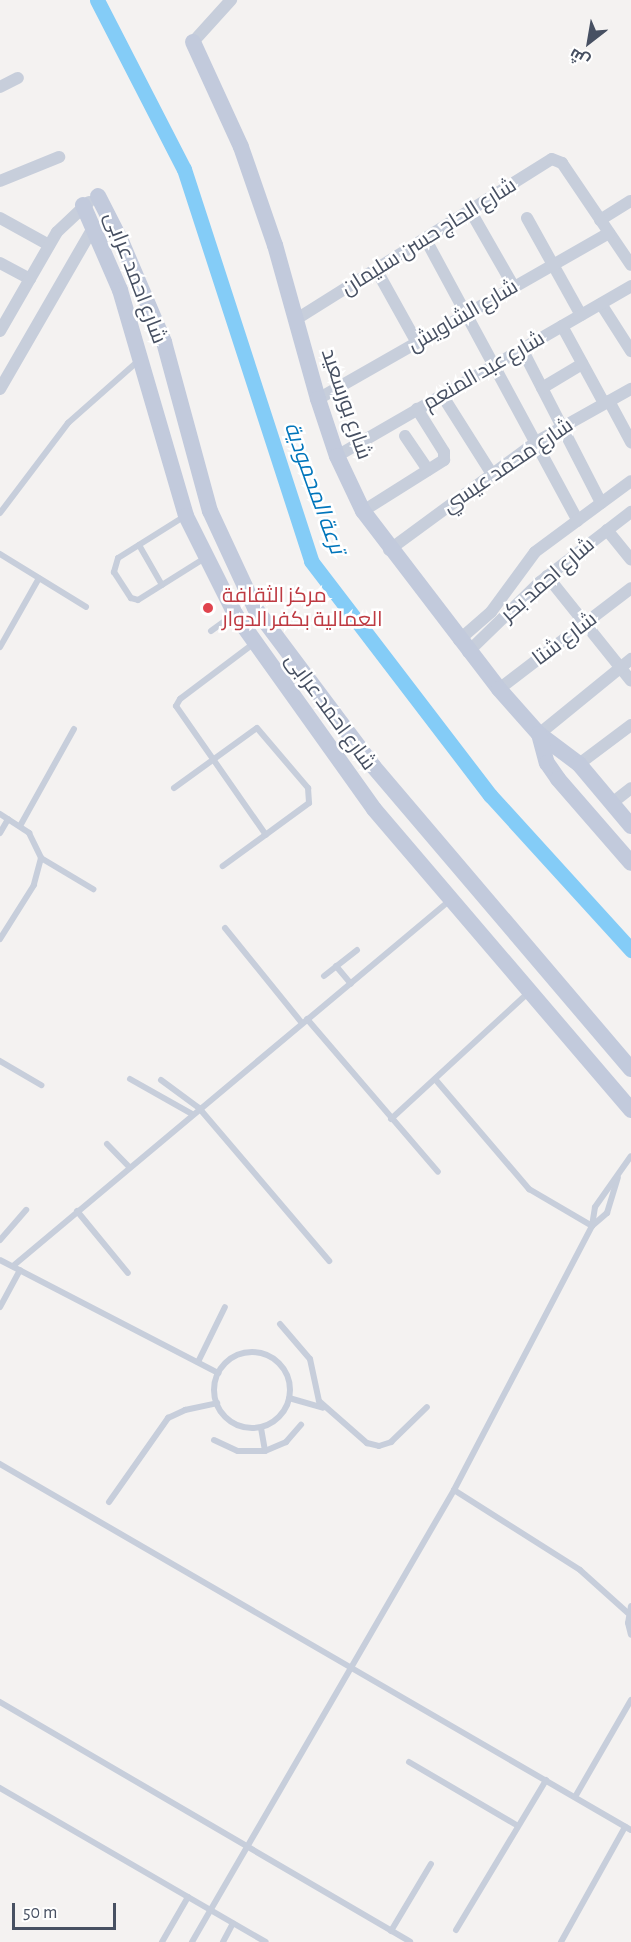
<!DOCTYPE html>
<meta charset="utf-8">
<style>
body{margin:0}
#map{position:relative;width:631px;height:1942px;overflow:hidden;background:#f4f2f1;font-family:"Alegreya Sans",Cairo,sans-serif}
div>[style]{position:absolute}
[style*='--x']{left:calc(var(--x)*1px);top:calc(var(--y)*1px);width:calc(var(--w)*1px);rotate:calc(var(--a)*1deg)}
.canal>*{height:15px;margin:-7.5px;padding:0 7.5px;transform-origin:7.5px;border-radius:7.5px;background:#84ccf7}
.lane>*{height:6px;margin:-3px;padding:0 3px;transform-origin:3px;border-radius:3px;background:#c7cedb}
.lane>.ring{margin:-3px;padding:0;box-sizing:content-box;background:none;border:6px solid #c7cedb;border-radius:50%}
.street>*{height:12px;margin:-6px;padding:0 6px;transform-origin:6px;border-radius:6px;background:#c7cedb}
.secondary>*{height:16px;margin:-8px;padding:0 8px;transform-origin:8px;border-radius:8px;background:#c2cadc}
.dots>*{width:16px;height:16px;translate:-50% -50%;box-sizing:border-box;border:3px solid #fff;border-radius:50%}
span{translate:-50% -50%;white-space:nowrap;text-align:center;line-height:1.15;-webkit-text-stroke:5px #fff;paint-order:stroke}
.street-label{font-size:21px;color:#475062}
.health-label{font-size:21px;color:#be3a42}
.left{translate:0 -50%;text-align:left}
.water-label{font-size:22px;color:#0075bb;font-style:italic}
.north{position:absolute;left:559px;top:12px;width:60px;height:60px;-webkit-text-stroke:4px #fff;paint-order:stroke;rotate:211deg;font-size:16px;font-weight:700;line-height:24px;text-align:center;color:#475062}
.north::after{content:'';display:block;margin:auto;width:21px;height:27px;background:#475062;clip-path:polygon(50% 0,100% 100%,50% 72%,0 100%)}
.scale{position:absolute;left:12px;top:1903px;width:104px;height:27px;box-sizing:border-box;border:3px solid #475062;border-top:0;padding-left:8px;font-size:18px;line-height:21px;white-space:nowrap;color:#475062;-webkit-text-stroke:4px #fff;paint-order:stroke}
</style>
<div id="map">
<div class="canal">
<i style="--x:97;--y:0;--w:190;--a:62.8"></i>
<i style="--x:184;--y:169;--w:412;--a:72"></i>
<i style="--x:311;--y:561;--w:295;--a:52.6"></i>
<i style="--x:490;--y:795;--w:210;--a:47.7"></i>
</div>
<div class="lane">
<i style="--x:0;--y:513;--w:113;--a:-52.9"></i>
<i style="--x:68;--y:423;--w:94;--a:-41.5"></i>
<i style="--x:185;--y:516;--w:79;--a:147.9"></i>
<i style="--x:118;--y:558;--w:15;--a:106"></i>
<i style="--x:114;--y:572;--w:31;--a:57"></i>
<i style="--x:131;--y:598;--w:7;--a:16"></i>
<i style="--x:138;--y:600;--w:79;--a:-32.1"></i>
<i style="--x:139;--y:545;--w:46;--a:60.1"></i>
<i style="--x:0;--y:554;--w:101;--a:31.6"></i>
<i style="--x:211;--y:631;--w:29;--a:-36"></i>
<i style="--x:253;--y:644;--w:91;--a:143"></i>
<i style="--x:180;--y:699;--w:8;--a:120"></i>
<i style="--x:176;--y:706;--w:157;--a:55.1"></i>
<i style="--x:0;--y:647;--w:79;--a:-60.5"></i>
<i style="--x:174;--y:788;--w:102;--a:-35.9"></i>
<i style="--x:257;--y:728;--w:79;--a:49.6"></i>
<i style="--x:308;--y:788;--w:15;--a:86"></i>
<i style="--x:309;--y:803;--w:107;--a:143.8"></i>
<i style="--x:0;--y:814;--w:35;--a:33"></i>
<i style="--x:29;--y:833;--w:28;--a:64"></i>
<i style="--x:41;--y:858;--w:28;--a:105"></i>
<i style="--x:34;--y:885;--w:64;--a:122.2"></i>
<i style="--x:20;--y:826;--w:111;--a:-60.9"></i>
<i style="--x:0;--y:833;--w:16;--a:-60"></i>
<i style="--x:41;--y:858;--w:61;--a:30.8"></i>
<i style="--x:225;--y:928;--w:122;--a:51"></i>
<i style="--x:336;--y:966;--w:23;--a:50"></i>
<i style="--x:324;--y:976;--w:42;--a:-38.2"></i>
<i style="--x:307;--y:1019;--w:201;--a:49.4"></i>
<i style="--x:0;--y:1061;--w:48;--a:30.3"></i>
<i style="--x:130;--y:1079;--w:71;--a:29.4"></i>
<i style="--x:435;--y:1079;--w:145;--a:49.5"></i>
<i style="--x:529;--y:1189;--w:73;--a:30.4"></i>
<i style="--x:161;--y:1080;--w:47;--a:36.4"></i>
<i style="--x:199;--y:1108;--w:201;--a:49.6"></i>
<i style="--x:391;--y:1119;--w:185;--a:-42.6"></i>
<i style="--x:107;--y:1144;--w:32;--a:46"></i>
<i style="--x:77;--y:1211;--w:80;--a:50.6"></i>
<i style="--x:592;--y:1226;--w:20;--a:-41"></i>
<i style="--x:607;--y:1213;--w:37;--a:-73"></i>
<i style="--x:0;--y:1240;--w:40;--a:-49"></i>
<i style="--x:0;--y:1260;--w:246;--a:27.4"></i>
<i style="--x:13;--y:1266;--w:569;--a:-39.93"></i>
<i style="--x:0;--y:1307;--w:42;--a:-61.6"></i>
<i style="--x:280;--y:1324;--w:46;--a:49.4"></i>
<i style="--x:310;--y:1359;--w:43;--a:77.9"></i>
<i style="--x:319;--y:1401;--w:64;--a:41.2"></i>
<i style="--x:367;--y:1443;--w:12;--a:14"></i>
<i style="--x:379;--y:1446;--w:13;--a:-18"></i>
<i style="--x:391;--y:1442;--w:50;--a:-44.2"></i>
<i class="ring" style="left:214px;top:1352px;width:70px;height:70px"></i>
<i style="--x:198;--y:1362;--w:61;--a:-63.9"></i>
<i style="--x:289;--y:1398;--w:35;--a:16"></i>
<i style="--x:261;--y:1428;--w:23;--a:80"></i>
<i style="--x:214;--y:1440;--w:26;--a:25"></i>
<i style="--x:238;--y:1451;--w:27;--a:0"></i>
<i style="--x:265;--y:1451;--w:23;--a:-23"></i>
<i style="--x:286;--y:1442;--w:23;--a:-49"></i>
<i style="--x:0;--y:1464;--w:729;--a:30.12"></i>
<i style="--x:454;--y:1490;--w:149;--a:32.4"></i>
<i style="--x:580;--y:1570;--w:64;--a:41.9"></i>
<i style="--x:109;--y:1502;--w:103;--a:-54.9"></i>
<i style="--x:168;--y:1418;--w:19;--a:-25"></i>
<i style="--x:185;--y:1410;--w:33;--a:-12"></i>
<i style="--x:631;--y:1606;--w:17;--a:100"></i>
<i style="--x:628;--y:1623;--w:12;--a:76"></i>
<i style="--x:0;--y:1702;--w:475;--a:30.3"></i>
<i style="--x:409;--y:1762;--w:126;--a:30.4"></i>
<i style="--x:0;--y:1788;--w:307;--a:30.1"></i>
<i style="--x:575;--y:1797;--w:112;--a:-60"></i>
<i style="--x:456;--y:1930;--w:175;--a:-59"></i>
<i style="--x:391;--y:1931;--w:78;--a:-59.2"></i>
<i style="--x:162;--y:1942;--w:52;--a:-60"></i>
<i style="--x:192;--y:1942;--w:522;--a:-59.9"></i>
<i style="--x:454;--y:1490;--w:298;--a:-62.4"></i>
<i style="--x:592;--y:1226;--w:19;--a:-81"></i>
<i style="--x:595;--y:1207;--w:62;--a:-54.8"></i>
<i style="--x:223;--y:1942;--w:21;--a:-62"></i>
<i style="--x:561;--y:1942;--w:132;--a:-60.9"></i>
</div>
<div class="street">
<i style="--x:193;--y:42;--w:57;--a:-47.9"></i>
<i style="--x:0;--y:87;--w:20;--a:-27"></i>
<i style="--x:0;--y:181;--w:64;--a:-22.1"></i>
<i style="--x:471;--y:212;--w:86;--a:60.2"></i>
<i style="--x:0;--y:218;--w:56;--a:28.9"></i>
<i style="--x:527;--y:218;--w:111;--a:60.9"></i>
<i style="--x:600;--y:220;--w:36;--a:-32"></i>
<i style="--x:426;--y:240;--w:319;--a:61.6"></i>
<i style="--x:0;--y:263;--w:34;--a:28"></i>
<i style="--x:377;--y:271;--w:82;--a:60.9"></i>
<i style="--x:601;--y:304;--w:56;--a:57.4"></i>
<i style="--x:295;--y:320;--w:303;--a:-32.1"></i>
<i style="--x:552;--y:159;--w:11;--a:22"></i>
<i style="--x:562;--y:163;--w:123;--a:55.9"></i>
<i style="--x:562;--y:326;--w:88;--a:61.4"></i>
<i style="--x:0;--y:331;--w:114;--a:-60.1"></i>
<i style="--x:57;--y:232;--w:44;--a:-43.2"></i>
<i style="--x:522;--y:349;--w:173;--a:62.8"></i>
<i style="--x:542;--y:388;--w:47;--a:-31"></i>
<i style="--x:0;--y:389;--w:188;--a:-60"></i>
<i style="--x:442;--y:395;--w:93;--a:57.7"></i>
<i style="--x:318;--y:399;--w:335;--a:-29.7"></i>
<i style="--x:609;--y:401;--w:47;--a:61.8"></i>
<i style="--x:405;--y:436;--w:41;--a:55.9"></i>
<i style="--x:337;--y:456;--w:340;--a:-30"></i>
<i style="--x:363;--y:511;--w:96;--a:-32.2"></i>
<i style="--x:444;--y:460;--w:8;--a:-90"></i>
<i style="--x:444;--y:452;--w:51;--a:-122.1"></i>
<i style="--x:607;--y:530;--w:38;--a:51"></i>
<i style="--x:389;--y:550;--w:182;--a:-36.3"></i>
<i style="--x:536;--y:442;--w:109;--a:-29.2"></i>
<i style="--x:547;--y:576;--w:134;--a:51.3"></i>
<i style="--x:459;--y:640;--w:43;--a:-41.2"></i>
<i style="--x:491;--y:612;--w:74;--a:-53.7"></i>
<i style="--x:535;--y:552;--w:119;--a:-36.5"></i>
<i style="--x:468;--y:652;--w:100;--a:-44.2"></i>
<i style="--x:540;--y:582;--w:115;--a:-37.6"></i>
<i style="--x:499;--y:689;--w:166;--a:-37.4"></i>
<i style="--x:539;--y:734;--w:119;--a:-39.2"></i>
<i style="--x:579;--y:764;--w:65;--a:-36.9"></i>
<i style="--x:612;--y:803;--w:24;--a:-38"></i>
</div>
<div class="secondary">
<i style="--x:193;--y:42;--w:115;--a:65.4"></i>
<i style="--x:241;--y:147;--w:104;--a:70.9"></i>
<i style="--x:275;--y:245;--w:160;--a:74.4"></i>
<i style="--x:318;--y:399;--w:60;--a:71.6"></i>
<i style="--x:337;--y:456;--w:61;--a:64.7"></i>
<i style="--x:363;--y:511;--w:224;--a:52.6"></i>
<i style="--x:499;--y:689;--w:60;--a:48.4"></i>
<i style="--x:539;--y:734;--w:50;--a:36.9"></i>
<i style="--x:579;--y:764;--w:81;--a:50"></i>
<i style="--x:98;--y:196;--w:51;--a:62.9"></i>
<i style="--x:121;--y:241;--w:110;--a:66.9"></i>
<i style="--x:164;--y:342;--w:175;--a:74.8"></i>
<i style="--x:210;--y:511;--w:107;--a:65.1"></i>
<i style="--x:255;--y:608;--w:197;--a:53.2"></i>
<i style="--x:373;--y:766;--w:398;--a:49.6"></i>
<i style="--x:83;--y:205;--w:93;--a:66.5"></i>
<i style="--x:120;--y:290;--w:235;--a:73.7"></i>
<i style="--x:186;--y:516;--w:110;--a:63.4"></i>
<i style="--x:235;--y:614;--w:239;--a:54.5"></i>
<i style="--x:374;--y:809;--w:396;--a:49.5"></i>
<i style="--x:539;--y:734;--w:30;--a:75"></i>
<i style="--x:547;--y:763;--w:19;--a:55"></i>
<i style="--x:558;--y:779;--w:111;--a:49"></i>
</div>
<div class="dots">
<i style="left:208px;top:608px;background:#e0444e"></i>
</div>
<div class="street-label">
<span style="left:429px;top:237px;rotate:-32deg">شارع الحاج حسن سليمان</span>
<span style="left:135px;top:278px;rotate:69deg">شارع احمد عرابى</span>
<span style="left:463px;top:316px;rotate:-30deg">شارع الشاويش</span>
<span style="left:484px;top:371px;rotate:-30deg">شارع عبد المنعم</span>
<span style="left:346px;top:404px;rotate:71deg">شارع بورسعيد</span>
<span style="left:508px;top:466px;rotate:-34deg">شارع محمد عيسي</span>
<span style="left:548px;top:580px;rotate:-41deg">شارع احمد بكر</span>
<span style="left:565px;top:639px;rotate:-37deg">شارع شتا</span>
<span style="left:330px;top:712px;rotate:54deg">شارع احمد عرابى</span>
</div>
<div class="health-label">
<span class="left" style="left:222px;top:608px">مركز الثقافة<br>العمالية بكفر الدوار</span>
</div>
<div class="water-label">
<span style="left:314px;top:488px;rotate:70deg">ترعة المحمودية</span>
</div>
<div class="north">ش</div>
<div class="scale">50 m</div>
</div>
